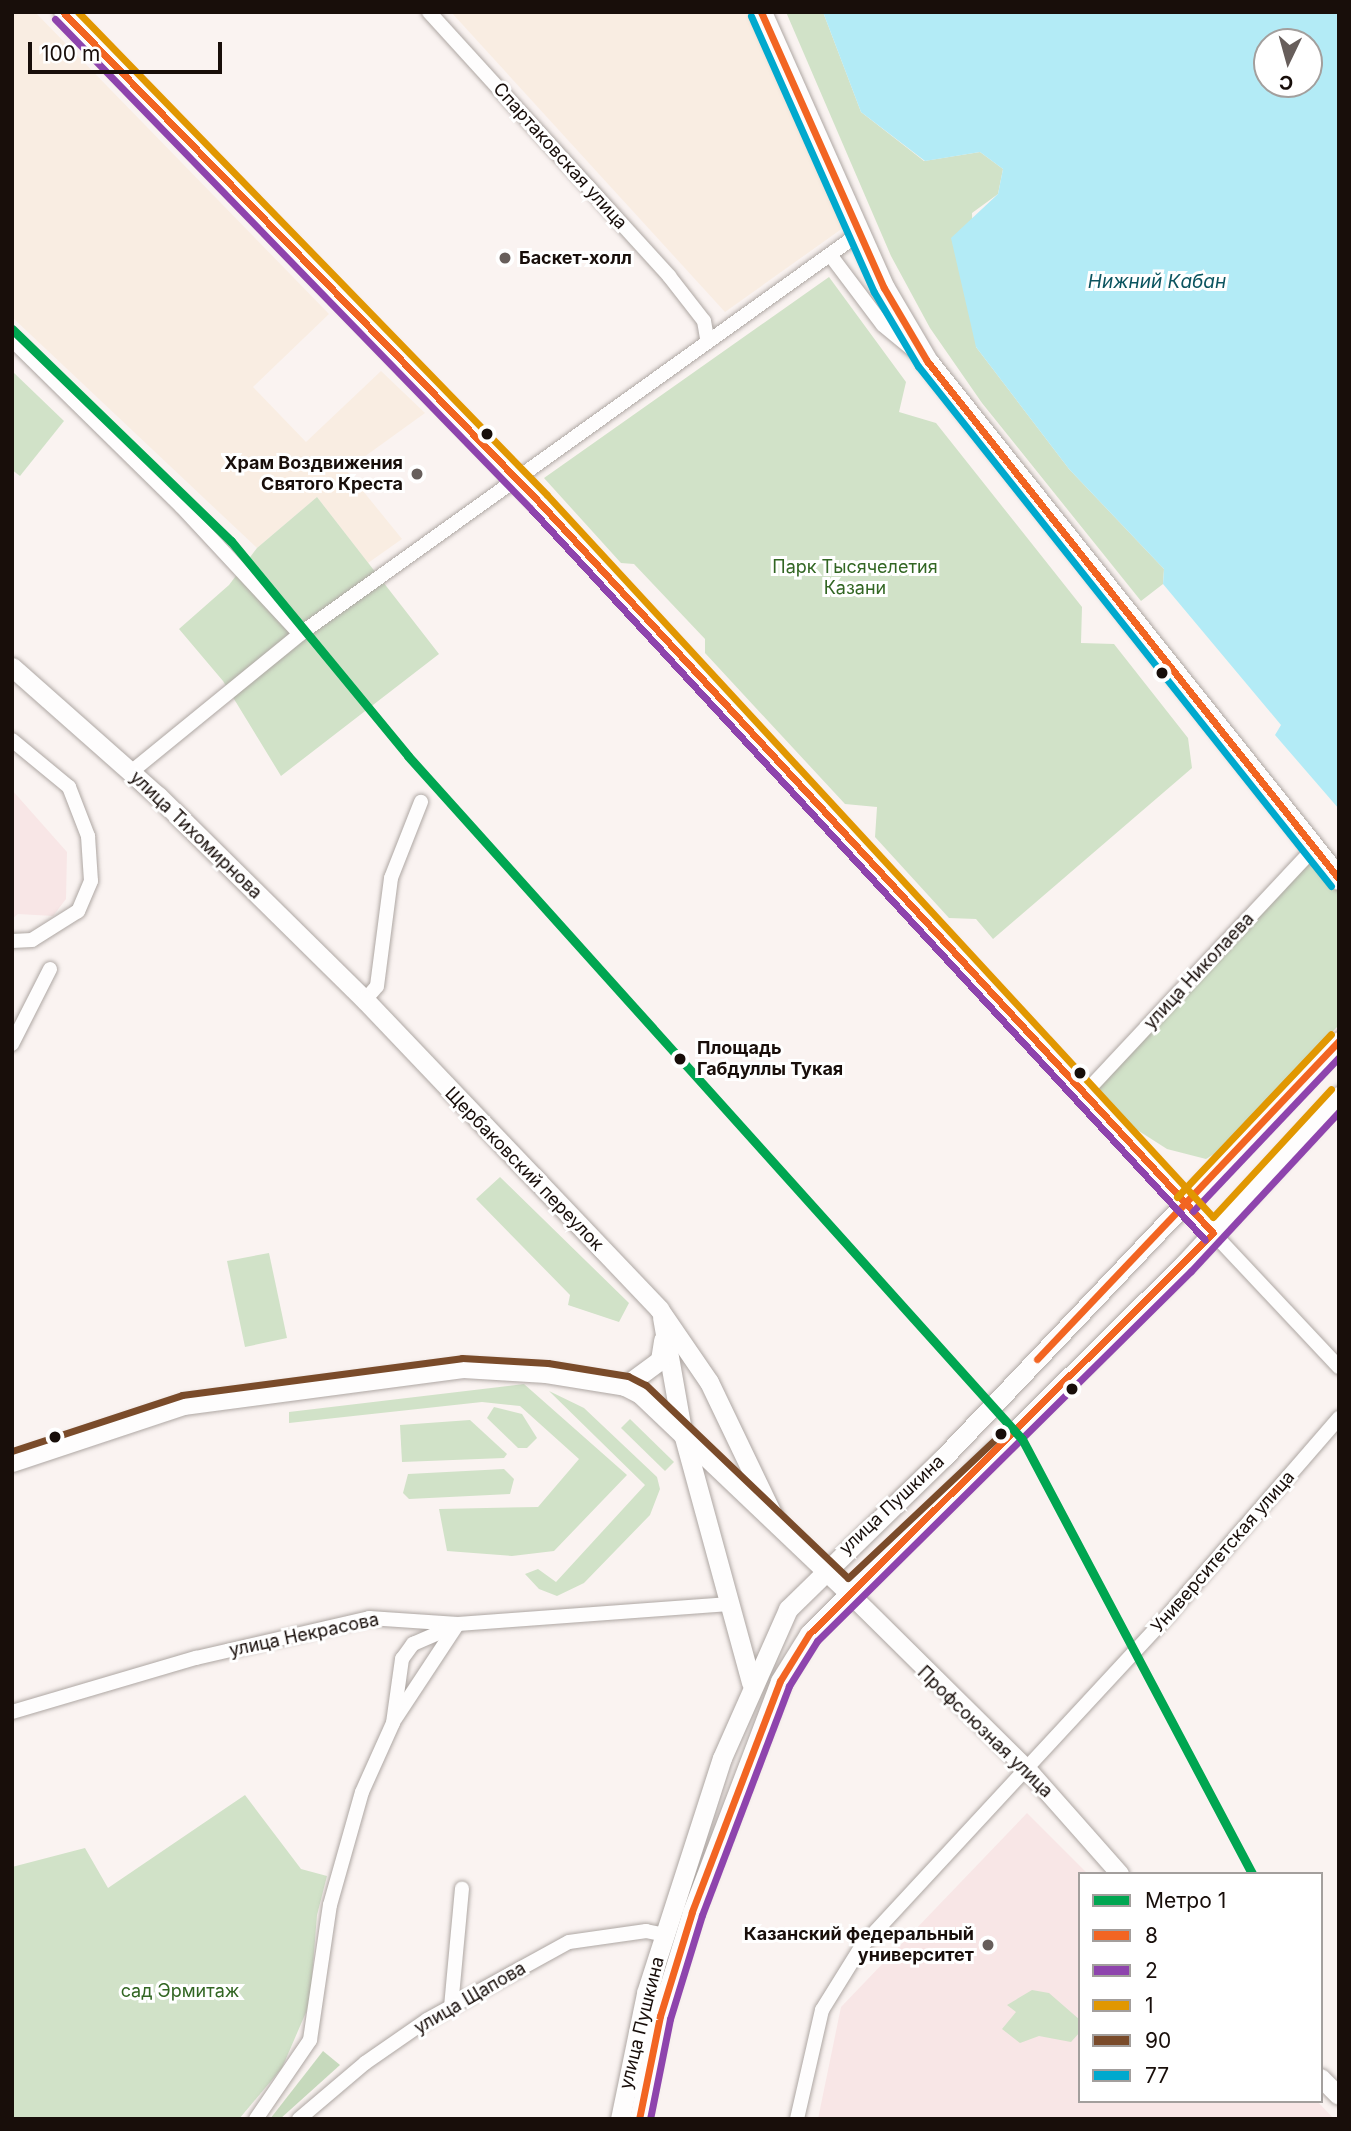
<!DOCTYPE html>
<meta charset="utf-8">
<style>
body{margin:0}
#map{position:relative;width:1351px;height:2131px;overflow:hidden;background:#faf3f1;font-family:Inter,sans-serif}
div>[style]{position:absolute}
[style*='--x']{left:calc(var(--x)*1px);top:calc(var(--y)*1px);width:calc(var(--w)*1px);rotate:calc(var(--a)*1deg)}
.commercial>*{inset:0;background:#f9ede2}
.education>*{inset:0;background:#f8e6e6}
.green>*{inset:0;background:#d1e2c8}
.forest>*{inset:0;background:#c6d9bc}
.water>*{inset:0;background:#b3ebf6}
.roads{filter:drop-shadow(0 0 2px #aea7a3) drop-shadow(0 0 2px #aea7a3)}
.minor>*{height:14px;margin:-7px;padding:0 7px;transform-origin:7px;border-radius:7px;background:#fefdfd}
.tertiary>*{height:18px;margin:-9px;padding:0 9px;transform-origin:9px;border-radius:9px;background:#fefdfd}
.secondary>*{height:19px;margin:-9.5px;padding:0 9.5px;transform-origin:9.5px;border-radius:9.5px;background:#fefdfd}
.primary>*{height:21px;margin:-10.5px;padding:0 10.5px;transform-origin:10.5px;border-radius:10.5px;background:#fefdfd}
.bus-1>*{height:7px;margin:-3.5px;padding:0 3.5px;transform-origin:3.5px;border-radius:3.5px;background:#f26522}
.bus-2>*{height:7px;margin:-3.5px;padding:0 3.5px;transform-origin:3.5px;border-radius:3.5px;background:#8e44ad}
.bus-3>*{height:7px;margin:-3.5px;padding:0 3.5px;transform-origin:3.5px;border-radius:3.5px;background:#e19701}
.bus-4>*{height:7px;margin:-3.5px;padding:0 3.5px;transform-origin:3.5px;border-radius:3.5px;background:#7a4b2a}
.bus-5>*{height:7px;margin:-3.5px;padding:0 3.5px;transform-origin:3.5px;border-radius:3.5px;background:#00a9ce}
.metro-1>*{height:9px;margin:-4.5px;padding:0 4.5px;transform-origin:4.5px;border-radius:4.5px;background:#00a651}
.dots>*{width:19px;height:19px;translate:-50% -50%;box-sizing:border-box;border:4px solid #fff;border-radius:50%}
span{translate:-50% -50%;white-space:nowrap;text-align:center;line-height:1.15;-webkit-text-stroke:6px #fff;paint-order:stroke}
.street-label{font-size:18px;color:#180e0a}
.poi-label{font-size:18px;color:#180e0a;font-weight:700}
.left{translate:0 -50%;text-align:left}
.right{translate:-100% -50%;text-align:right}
.park-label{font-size:18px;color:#326623}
.stop-label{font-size:18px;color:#180e0a;font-weight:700}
.water-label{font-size:19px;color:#0c5560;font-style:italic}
.frame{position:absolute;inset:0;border:14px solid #180e0a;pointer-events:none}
.legend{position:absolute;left:1078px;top:1872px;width:245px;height:231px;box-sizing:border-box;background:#fff;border:2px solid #a39f9d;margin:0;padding:9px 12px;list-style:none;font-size:21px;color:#180e0a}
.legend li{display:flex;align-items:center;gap:14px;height:35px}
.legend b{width:35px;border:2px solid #a39f9d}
.north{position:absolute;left:1253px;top:28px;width:70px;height:70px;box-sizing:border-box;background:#fff;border:2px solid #a39f9d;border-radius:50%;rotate:185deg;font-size:19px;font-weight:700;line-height:28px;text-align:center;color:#180e0a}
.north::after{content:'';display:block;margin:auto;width:24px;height:32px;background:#675e5b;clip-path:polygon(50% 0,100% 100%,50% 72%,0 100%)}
.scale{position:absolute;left:28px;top:42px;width:194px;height:32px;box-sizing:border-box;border:4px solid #180e0a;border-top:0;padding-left:9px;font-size:21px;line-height:24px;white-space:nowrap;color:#180e0a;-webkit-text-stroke:5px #fff;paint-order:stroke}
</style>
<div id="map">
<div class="commercial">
<i style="clip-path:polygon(12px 12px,35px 12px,329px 314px,253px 387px,306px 442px,381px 371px,425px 413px,346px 470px,402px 539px,368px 563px,317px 497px,257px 548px,12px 317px)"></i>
<i style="clip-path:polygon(451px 12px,747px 12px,847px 225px,725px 312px)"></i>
</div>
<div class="education">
<i style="clip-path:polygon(12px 790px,67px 852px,66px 899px,53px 916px,18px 914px,12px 919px)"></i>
<i style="clip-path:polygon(1027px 1813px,1088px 1874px,1080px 1874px,1080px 2101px,1317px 2101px,1334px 2119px,818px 2119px,841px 2007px)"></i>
</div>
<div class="green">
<i style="clip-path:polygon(786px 12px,823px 12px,861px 112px,924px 161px,980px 152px,1003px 169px,998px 194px,972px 213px,976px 347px,1069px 469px,1164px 569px,1163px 584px,1141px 601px,982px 403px,930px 328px,891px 256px)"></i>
<i style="clip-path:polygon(829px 277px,906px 382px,899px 412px,936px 423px,1082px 607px,1081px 643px,1114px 644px,1188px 738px,1192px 768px,993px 939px,976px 919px,949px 918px,875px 837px,877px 807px,845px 804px,705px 653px,705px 639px,634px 564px,621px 563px,544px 478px)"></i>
<i style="clip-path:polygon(12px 371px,64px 421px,20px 476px,12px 470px)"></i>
<i style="clip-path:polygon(317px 497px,439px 654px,281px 776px,223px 681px,179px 629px,229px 585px,257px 548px)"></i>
<i style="clip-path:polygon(1313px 858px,1339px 888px,1339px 1025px,1214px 1154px,1206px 1159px,1167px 1149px,1131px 1126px,1097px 1090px)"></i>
<i style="clip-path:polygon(500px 1177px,629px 1303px,619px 1322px,568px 1305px,570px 1295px,476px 1199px)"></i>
<i style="clip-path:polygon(269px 1253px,287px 1338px,245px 1347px,227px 1261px)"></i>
<i style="clip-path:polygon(524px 1384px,627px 1475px,554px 1551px,512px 1556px,447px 1551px,439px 1509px,538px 1507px,579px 1459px,520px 1406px,482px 1402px,289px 1423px,289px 1412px)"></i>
<i style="clip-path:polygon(549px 1391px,584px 1408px,657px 1477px,660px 1489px,650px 1515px,584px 1583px,557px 1596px,539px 1589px,525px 1574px,538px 1569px,556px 1582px,645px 1485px)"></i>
<i style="clip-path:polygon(494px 1407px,522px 1414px,537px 1438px,527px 1448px,518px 1448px,487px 1418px)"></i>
<i style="clip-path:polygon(630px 1419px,674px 1462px,665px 1471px,621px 1428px)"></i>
<i style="clip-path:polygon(470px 1420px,507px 1454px,504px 1458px,402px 1462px,400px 1425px)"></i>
<i style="clip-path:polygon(504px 1469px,514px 1479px,510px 1494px,409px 1499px,403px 1493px,408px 1474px)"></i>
<i style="clip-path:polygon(245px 1795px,301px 1869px,327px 1876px,317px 1915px,310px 2003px,282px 2068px,239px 2119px,12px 2119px,12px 1867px,85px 1848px,108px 1888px)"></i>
<i style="clip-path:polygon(1032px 1990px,1049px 1993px,1080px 2020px,1080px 2032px,1071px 2042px,1039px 2036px,1020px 2043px,1002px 2029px,1016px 2012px,1007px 2005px)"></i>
</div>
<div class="forest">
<i style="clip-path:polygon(323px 2051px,340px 2065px,280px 2119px,270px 2119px)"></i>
</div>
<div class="water">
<i style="clip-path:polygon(evenodd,823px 12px,1339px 12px,1339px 809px,1275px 735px,1281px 725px,1163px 584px,1164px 569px,1069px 469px,976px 347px,951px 238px,998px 194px,1003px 169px,980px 152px,925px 161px,861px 112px,823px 12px,1267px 42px,1309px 42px,1309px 84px,1267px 84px,1267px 42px)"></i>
</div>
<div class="roads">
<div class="minor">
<i style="--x:429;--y:12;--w:357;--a:47.7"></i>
<i style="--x:669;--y:276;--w:57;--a:52.1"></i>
<i style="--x:704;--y:321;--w:17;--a:80"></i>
<i style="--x:831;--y:256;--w:86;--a:53"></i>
<i style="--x:883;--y:325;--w:45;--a:39.6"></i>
<i style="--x:12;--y:340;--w:237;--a:44.5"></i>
<i style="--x:181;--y:506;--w:175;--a:47.1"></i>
<i style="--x:12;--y:740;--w:74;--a:39.5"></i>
<i style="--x:69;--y:787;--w:53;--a:68.8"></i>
<i style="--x:88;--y:836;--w:45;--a:86.2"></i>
<i style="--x:91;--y:881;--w:33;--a:113"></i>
<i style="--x:78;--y:911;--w:54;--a:147.8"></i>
<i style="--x:32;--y:940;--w:20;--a:177"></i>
<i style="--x:131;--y:772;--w:218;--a:-39.2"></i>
<i style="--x:300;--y:634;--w:689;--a:-35.61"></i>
<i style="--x:365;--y:1000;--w:18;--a:-49"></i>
<i style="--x:377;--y:986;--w:109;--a:-82.6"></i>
<i style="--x:391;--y:878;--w:82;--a:-68.5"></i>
<i style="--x:12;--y:1044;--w:84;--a:-63.1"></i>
<i style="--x:1083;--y:1095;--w:338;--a:-46.9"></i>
<i style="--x:1213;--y:1233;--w:184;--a:46.8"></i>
<i style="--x:12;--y:1712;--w:192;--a:-16.4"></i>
<i style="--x:196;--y:1658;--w:178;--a:-13"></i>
<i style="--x:369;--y:1618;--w:89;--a:3.9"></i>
<i style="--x:458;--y:1624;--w:272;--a:-4.2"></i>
<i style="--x:395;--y:1719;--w:113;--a:-56.6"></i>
<i style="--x:451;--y:2007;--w:119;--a:-84.7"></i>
<i style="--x:256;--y:2119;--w:96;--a:-55.6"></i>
<i style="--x:310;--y:2040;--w:136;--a:-81.6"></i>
<i style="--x:330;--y:1905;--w:117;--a:-74.2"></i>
<i style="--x:362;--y:1792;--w:76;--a:-65.8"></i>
<i style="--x:393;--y:1723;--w:65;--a:-82"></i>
<i style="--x:402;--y:1659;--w:19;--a:-54"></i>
<i style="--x:413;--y:1644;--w:48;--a:-23.4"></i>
<i style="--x:299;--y:2119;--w:87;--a:-40.3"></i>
<i style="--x:365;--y:2063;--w:75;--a:-34.7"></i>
<i style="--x:427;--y:2020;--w:162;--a:-28.8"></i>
<i style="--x:569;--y:1942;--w:78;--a:-8.1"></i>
<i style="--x:646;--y:1931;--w:19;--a:12"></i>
<i style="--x:797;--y:2119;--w:112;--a:-77.1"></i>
<i style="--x:822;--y:2010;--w:74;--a:-58.2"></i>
<i style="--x:861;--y:1947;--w:456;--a:-47.2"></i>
<i style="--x:1171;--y:1612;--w:257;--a:-49.1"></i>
</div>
<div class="tertiary">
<i style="--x:63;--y:12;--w:683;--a:45.83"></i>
<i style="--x:539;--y:502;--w:994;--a:47.32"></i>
<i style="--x:848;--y:1592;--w:253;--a:44.7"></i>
<i style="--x:1028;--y:1770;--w:139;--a:48.5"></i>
<i style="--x:1321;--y:2078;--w:25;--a:45"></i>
</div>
<div class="secondary">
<i style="--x:12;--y:667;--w:195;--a:41.5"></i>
<i style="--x:158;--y:796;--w:291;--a:44.6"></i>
<i style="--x:365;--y:1000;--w:427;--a:46.4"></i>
<i style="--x:659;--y:1309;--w:88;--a:55.6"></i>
<i style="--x:709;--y:1382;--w:157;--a:64.4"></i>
<i style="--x:662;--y:1317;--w:115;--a:80"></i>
<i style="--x:682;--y:1430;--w:262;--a:74.7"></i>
<i style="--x:625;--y:1386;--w:44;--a:-36.6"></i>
<i style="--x:660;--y:1360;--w:20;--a:-81"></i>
<i style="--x:12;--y:1462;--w:180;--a:-18.4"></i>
<i style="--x:183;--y:1405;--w:282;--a:-7.5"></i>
<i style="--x:463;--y:1368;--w:83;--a:3.4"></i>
<i style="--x:546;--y:1373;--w:80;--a:9.3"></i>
<i style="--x:625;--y:1386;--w:17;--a:28"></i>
<i style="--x:640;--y:1394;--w:287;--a:43.6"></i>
<i style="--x:620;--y:2119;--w:129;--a:-78.3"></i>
<i style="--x:646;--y:1993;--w:247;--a:-72.1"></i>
<i style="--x:722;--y:1758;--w:163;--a:-66.1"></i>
<i style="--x:788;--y:1609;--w:216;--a:-44.3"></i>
<i style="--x:943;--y:1458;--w:575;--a:-46.48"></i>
<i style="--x:639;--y:2119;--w:105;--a:-78.5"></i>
<i style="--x:660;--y:2016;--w:109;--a:-72.9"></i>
<i style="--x:692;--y:1912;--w:247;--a:-69.1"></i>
<i style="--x:780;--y:1681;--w:55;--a:-58.3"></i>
<i style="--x:809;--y:1634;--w:527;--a:-44.62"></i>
<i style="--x:1184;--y:1264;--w:229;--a:-47.3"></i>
</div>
<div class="primary">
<i style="--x:761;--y:12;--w:302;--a:66"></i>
<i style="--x:884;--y:288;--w:85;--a:59.5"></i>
<i style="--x:927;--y:361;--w:662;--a:51.5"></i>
</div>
</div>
<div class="bus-1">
<i style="--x:63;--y:12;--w:683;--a:45.83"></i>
<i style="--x:539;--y:502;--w:994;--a:47.32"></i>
<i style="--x:1213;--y:1233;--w:569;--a:135.21"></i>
<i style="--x:809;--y:1634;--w:55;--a:121.7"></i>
<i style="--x:780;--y:1681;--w:247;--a:110.9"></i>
<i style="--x:692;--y:1912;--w:109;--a:107.1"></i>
<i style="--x:660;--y:2016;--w:105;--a:101.5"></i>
<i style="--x:761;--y:12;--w:302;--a:66"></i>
<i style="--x:884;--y:288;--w:85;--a:59.5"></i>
<i style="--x:927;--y:361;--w:662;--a:51.5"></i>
<i style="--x:1037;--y:1359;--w:439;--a:-46.5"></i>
</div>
<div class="bus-2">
<i style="--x:55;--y:19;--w:683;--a:45.83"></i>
<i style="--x:531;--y:509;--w:994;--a:47.32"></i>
<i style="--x:1193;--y:1211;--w:212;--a:-46.5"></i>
<i style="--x:650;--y:2119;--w:102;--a:-78.7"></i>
<i style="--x:670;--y:2019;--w:109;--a:-72.9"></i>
<i style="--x:702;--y:1915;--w:245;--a:-69.2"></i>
<i style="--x:789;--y:1686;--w:53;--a:-58.1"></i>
<i style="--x:817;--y:1641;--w:526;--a:-44.69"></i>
<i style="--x:1191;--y:1271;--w:217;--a:-47.1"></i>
</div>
<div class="bus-3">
<i style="--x:78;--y:12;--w:673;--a:45.84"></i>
<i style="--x:547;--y:495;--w:982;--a:47.31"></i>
<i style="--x:1213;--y:1217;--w:174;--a:-47.3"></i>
<i style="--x:1177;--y:1197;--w:224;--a:-46.6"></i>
</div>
<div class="bus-4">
<i style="--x:12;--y:1451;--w:179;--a:-18.2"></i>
<i style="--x:182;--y:1395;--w:282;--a:-7.5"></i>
<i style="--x:462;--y:1358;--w:86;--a:3.3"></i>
<i style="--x:548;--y:1363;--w:81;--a:9.2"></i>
<i style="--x:628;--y:1376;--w:20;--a:27"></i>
<i style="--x:646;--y:1385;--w:279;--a:43.7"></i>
<i style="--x:848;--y:1578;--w:210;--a:-43.3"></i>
</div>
<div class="bus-5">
<i style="--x:751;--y:16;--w:302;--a:66"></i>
<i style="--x:874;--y:292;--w:86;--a:59.3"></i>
<i style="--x:918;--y:366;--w:664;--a:51.54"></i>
</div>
<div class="metro-1">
<i style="--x:12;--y:329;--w:305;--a:44.1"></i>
<i style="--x:231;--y:541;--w:278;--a:50.5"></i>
<i style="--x:408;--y:756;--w:918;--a:48.05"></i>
<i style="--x:1022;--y:1439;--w:492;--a:62.1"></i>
</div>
<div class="dots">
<i style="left:505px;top:258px;background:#675e5b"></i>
<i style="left:487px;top:434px;background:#180e0a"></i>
<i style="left:417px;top:474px;background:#675e5b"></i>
<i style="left:1162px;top:673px;background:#180e0a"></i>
<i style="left:680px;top:1059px;background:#180e0a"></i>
<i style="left:1080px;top:1073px;background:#180e0a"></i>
<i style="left:1072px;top:1389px;background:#180e0a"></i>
<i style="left:1001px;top:1434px;background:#180e0a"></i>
<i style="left:55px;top:1437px;background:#180e0a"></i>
<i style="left:988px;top:1945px;background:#675e5b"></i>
</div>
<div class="street-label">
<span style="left:560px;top:156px;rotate:48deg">Спартаковская улица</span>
<span style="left:196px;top:835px;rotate:44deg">улица Тихомирнова</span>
<span style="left:1199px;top:971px;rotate:-47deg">улица Николаева</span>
<span style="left:524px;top:1169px;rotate:46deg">Щербаковский переулок</span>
<span style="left:892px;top:1505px;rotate:-43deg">улица Пушкина</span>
<span style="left:1223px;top:1552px;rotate:-49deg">Университетская улица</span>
<span style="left:304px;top:1635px;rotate:-12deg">улица Некрасова</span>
<span style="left:985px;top:1732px;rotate:44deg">Профсоюзная улица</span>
<span style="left:470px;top:1998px;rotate:-30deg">улица Щапова</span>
<span style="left:642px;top:2023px;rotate:-76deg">улица Пушкина</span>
</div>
<div class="poi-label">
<span class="left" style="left:519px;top:258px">Баскет-холл</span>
<span class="right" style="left:403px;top:474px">Храм Воздвижения<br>Святого Креста</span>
<span class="right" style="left:974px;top:1945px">Казанский федеральный<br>университет</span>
</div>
<div class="park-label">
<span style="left:855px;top:578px">Парк Тысячелетия<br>Казани</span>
<span style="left:180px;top:1991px">сад Эрмитаж</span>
</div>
<div class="stop-label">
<span class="left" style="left:697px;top:1059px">Площадь<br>Габдуллы Тукая</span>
</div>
<div class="water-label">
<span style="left:1157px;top:282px">Нижний Кабан</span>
</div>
<div class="frame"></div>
<ul class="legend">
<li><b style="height:9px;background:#00a651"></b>Метро 1</li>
<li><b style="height:9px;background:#f26522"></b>8</li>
<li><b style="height:9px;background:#8e44ad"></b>2</li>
<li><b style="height:9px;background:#e19701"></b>1</li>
<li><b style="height:9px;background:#7a4b2a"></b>90</li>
<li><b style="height:9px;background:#00a9ce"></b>77</li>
</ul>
<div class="north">С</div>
<div class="scale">100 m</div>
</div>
